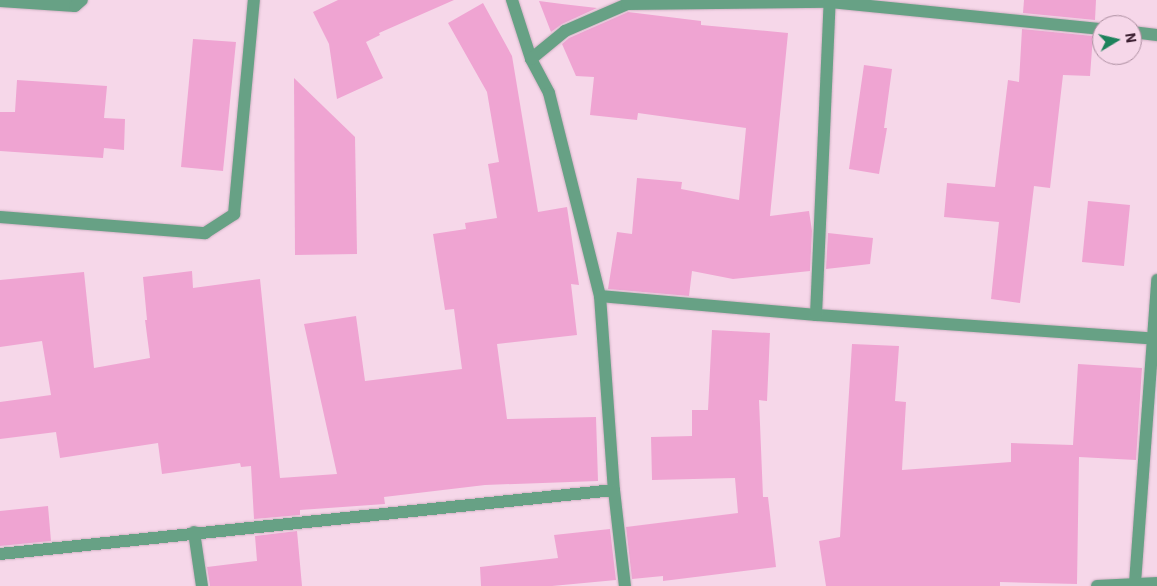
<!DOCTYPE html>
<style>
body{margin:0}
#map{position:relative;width:1157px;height:586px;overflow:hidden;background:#f6d7e9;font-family:"IBM Plex Sans",sans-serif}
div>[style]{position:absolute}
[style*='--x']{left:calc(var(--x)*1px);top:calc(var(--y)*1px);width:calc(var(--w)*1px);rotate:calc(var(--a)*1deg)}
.building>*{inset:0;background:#efa4d2}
.roads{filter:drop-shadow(0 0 1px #d0b2c4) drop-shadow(0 0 1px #d0b2c4)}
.service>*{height:12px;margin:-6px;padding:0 6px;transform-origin:6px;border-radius:6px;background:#67a185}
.minor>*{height:12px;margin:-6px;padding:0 6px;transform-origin:6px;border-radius:6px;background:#67a185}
.tertiary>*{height:12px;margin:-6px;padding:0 6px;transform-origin:6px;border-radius:6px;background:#67a185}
span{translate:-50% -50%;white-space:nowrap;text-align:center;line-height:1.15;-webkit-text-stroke:4.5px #f6d7e9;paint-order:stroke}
.north{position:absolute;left:1092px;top:15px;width:50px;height:50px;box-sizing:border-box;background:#f6d7e9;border:1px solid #ab8d9f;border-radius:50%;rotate:81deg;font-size:14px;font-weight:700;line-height:20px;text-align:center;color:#3a1e30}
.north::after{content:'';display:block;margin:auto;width:18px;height:22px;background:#1e825c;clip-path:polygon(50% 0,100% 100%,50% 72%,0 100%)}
</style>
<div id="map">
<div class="building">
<i style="clip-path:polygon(338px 0,454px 0,379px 33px,380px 35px,366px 42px,383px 78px,337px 99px,329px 44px,313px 12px)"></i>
<i style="clip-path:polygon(1024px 0,1096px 0,1095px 20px,1023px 13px)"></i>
<i style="clip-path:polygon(539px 1px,562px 4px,597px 8px,562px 24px,551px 32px)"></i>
<i style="clip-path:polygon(483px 3px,512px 56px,538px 212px,567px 207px,579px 285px,571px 284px,577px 335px,497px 344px,507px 419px,596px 417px,598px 481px,485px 485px,384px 497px,385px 504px,300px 510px,300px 515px,254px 519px,251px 466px,241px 467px,240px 463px,162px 474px,158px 443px,60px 458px,56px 432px,0 439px,0 402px,51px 395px,42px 341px,0 347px,0 280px,84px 272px,94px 368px,150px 358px,145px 320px,147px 320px,143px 277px,192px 271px,193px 288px,260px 279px,280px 478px,337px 474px,304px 324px,356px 316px,365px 381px,462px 369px,454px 309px,445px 310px,433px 234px,466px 229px,465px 223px,497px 218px,488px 164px,499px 162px,487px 92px,448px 23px)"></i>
<i style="clip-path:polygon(628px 12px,701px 21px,701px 25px,788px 33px,770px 216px,809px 211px,812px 231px,810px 271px,733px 279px,692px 271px,689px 296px,608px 289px,617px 232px,632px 234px,637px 178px,682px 182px,681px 189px,739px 200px,746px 128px,638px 113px,637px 120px,590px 115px,594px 77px,576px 76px,562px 44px,569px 38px)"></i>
<i style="clip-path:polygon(1022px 29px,1093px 36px,1090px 76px,1063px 75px,1050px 188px,1034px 186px,1020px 303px,991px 299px,999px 222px,944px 217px,947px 183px,995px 187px,1008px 80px,1019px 82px)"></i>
<i style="clip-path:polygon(193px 39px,236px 42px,223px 171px,181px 167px)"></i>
<i style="clip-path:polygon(864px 65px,892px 69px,884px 128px,887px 128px,879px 174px,849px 169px)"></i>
<i style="clip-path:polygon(294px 78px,355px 137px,357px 254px,295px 255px)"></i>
<i style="clip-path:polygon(17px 80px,107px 86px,104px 118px,125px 119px,124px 150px,104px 148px,103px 158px,0 151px,0 112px,15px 112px)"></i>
<i style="clip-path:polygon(1088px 201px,1130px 205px,1124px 266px,1082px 262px)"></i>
<i style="clip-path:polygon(828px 233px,873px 238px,870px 264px,826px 269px)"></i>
<i style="clip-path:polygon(712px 330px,770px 333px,767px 401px,759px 400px,763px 497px,768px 497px,776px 567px,663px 581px,663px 576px,632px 579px,626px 527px,738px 513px,735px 478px,652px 480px,651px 437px,692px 436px,692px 410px,708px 410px)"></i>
<i style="clip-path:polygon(852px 344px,899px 346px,895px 401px,906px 402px,902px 470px,1011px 462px,1011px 443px,1073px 445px,1078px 364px,1142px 368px,1136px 460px,1079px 457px,1077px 584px,1000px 582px,1000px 586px,826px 586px,819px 541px,840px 537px)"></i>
<i style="clip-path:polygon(48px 506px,51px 541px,0 546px,0 511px)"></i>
<i style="clip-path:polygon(610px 529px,616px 580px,552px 586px,481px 586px,480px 567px,558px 558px,554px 535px)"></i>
<i style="clip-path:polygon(297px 531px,302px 586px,210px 586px,207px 567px,257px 561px,255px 536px)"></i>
</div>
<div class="roads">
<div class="service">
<i style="--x:0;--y:1;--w:75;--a:3.8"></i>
<i style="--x:75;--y:6;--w:9;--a:-41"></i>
</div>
<div class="minor">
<i style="--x:512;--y:0;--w:62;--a:72.1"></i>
<i style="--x:531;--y:59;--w:38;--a:62"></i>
<i style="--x:549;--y:93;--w:209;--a:75.9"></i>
<i style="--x:600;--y:296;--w:195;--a:85.9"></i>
<i style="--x:614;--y:490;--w:97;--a:83.5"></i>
<i style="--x:1132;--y:32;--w:25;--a:7"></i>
<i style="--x:531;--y:59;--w:44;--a:-39.5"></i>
<i style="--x:565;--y:31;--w:68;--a:-23.5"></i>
<i style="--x:627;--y:4;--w:203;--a:-0.6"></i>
<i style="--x:830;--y:2;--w:273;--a:5.7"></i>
<i style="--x:600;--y:296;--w:217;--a:5"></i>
<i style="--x:816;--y:315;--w:342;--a:4"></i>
<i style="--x:816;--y:315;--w:315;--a:-87.5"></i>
<i style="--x:194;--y:532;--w:55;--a:81.6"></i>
<i style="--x:0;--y:554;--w:617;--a:-5.95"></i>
<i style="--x:1135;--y:583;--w:304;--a:-85.8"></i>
<i style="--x:1097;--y:586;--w:60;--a:-2.9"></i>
</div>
<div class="tertiary">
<i style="--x:0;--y:217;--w:206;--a:4.5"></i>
<i style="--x:205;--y:233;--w:35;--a:-33"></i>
<i style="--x:234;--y:214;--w:215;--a:-84.7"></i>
</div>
</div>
<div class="north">N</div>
</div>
